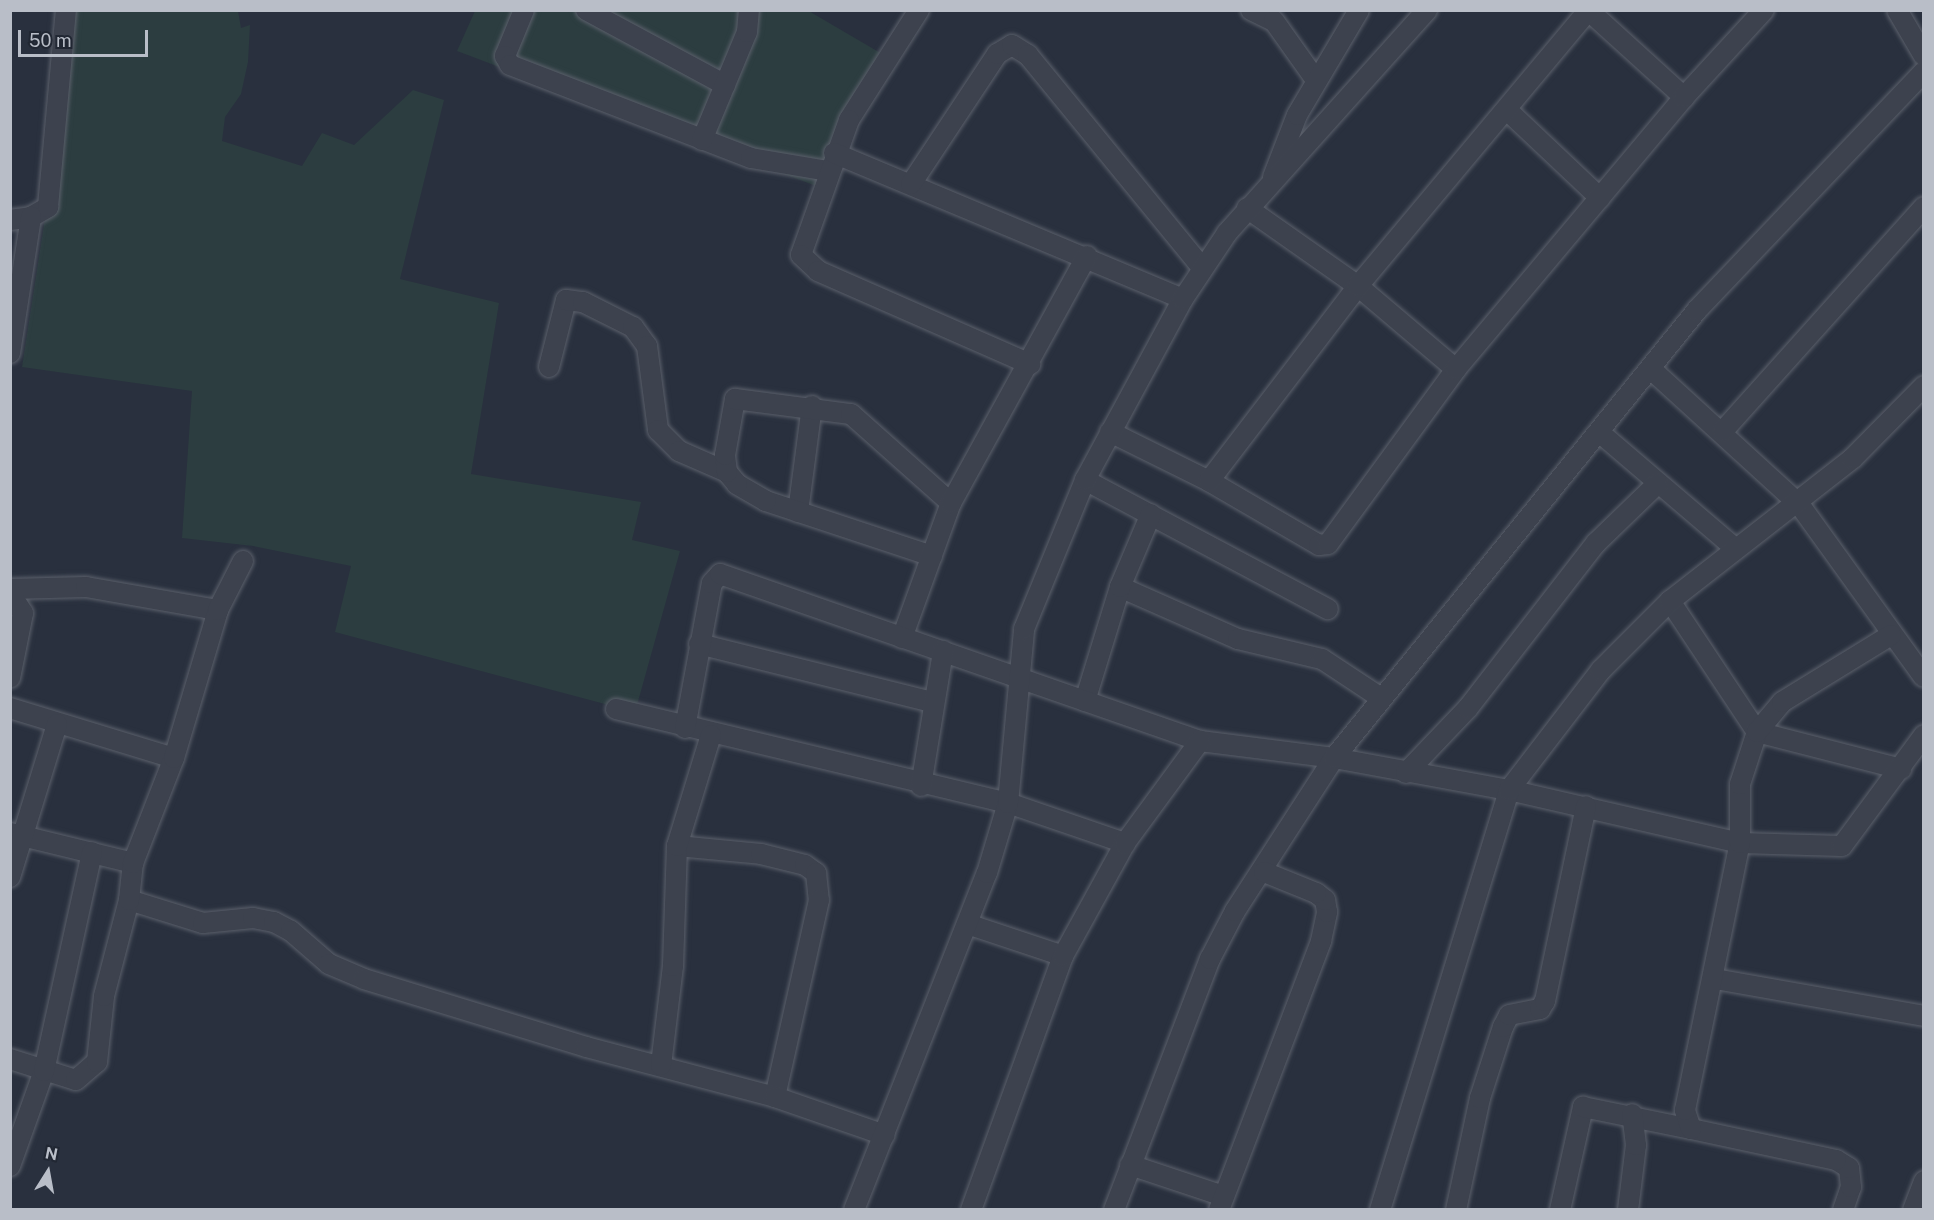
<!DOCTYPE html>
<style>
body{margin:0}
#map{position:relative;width:1934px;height:1220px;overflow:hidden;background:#29303e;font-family:"Public Sans",sans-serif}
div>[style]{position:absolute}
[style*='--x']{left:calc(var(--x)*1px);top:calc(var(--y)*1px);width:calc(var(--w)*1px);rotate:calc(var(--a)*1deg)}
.green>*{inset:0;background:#2c3d40}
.roads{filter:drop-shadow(0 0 2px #5b606b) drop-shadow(0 0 2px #5b606b)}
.minor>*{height:20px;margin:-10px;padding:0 10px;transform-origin:10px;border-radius:10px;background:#3d424e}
span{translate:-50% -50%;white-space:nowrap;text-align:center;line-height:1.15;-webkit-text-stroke:4.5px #212733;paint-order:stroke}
.frame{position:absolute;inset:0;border:12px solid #b9bec8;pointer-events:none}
.north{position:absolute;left:18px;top:1142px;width:60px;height:60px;-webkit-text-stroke:4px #212733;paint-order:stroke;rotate:11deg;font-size:16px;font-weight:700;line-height:24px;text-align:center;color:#b9bec8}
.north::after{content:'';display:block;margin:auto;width:21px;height:27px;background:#b9bec8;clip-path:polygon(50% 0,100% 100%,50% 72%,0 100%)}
.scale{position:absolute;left:18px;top:30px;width:130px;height:27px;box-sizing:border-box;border:3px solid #b9bec8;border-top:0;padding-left:8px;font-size:18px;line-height:21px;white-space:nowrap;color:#b9bec8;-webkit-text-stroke:4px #212733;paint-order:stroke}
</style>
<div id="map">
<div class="green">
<i style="clip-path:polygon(807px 10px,889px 58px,816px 186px,457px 51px,475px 11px)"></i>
<i style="clip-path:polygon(56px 11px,238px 11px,241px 28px,250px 25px,248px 62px,241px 94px,225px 117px,222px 141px,302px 166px,322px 133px,354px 145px,413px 90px,444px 100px,400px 279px,499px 303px,471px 474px,641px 502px,632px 540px,680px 551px,632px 723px,605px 704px,335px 632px,351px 566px,253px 546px,182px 538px,192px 391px,22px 367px,55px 154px)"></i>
</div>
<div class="roads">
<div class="minor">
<i style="--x:524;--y:10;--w:50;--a:112.4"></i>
<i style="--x:505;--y:56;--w:10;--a:61"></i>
<i style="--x:510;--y:65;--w:258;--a:21.1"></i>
<i style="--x:751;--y:158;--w:78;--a:9.6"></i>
<i style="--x:586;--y:10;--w:158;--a:28.3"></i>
<i style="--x:919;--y:10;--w:130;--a:122.5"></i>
<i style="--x:849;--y:120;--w:143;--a:109.6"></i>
<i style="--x:801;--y:255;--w:23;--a:43"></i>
<i style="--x:818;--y:271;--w:232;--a:23.7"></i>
<i style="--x:1251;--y:10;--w:25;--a:26"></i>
<i style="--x:1274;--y:21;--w:72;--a:54.6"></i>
<i style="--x:1588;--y:10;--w:130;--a:42.2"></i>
<i style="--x:1897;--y:10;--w:53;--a:59.6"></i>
<i style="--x:1507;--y:110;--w:128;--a:43.4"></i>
<i style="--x:702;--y:140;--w:117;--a:-67.4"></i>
<i style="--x:747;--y:32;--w:22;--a:-85"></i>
<i style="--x:834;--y:153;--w:378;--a:22.7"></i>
<i style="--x:1273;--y:177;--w:66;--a:-68.8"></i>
<i style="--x:1297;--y:115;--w:122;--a:-59.4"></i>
<i style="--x:911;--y:184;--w:156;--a:-56.5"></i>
<i style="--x:997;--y:54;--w:17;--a:-31"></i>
<i style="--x:1012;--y:45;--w:19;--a:32"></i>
<i style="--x:1028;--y:55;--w:276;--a:50.7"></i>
<i style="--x:1247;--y:208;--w:136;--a:35.1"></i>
<i style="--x:1358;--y:286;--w:128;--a:40.3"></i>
<i style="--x:10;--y:220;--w:21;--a:-8"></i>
<i style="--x:31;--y:217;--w:20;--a:-30"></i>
<i style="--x:48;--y:207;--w:198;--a:-84.8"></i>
<i style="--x:10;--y:353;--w:138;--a:-81.2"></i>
<i style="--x:549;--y:367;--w:69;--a:-75.8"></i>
<i style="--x:566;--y:300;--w:17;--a:7"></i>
<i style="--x:583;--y:302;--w:56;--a:26.6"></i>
<i style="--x:633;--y:327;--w:24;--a:54"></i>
<i style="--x:647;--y:346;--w:85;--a:82.5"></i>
<i style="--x:658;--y:430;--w:30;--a:45"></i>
<i style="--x:679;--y:451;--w:52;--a:23.6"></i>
<i style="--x:1652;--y:370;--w:199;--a:42.4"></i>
<i style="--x:1799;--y:504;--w:213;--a:54.2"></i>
<i style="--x:1723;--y:431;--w:301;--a:-48.1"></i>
<i style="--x:1110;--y:432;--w:110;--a:26.3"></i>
<i style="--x:1209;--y:481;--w:127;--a:30.2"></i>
<i style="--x:1319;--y:545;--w:9;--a:-6"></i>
<i style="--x:1328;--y:544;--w:217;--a:-53.8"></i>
<i style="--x:1456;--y:369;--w:355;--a:-50"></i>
<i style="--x:1684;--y:97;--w:118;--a:-47.4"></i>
<i style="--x:1599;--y:432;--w:179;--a:40.5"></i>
<i style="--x:1085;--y:480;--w:275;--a:28"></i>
<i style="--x:1209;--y:481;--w:245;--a:-52.6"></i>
<i style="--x:1358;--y:286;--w:360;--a:-50.1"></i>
<i style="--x:798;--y:512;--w:107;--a:-82.5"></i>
<i style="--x:932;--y:556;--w:175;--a:-161.7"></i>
<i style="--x:766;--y:501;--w:34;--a:-150"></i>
<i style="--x:737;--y:484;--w:16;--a:-130"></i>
<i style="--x:727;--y:472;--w:17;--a:-97"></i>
<i style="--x:725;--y:455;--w:57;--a:-79.9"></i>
<i style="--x:735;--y:399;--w:117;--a:7.4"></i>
<i style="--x:851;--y:414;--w:134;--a:41.7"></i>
<i style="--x:1120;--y:587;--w:129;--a:23.8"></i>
<i style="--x:1238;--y:639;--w:86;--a:13.4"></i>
<i style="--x:1322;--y:659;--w:71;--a:33.5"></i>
<i style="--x:10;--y:589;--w:76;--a:-1.5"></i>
<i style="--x:86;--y:587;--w:134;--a:9.9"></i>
<i style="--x:10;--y:593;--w:24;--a:57"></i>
<i style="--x:23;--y:613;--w:66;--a:101.3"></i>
<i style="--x:1670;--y:601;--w:157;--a:56.4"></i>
<i style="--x:1757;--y:732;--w:149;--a:14.4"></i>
<i style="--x:902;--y:638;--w:144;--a:-70.1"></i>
<i style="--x:951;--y:503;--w:282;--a:-61.2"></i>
<i style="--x:699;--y:644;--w:240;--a:14"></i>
<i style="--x:1085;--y:701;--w:119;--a:-72.9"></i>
<i style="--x:1120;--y:587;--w:79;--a:-67"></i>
<i style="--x:10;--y:708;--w:171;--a:17"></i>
<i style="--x:616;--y:709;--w:403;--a:13.5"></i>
<i style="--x:1008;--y:803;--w:124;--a:18.9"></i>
<i style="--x:685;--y:728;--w:147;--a:-79.5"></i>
<i style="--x:712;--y:583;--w:12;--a:-48"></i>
<i style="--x:720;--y:574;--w:508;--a:19.18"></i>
<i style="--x:1200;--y:741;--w:135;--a:7.2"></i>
<i style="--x:1334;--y:758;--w:178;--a:10.4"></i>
<i style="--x:1509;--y:790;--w:237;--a:12.9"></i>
<i style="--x:1740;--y:843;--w:102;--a:1.7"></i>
<i style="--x:1842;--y:846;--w:138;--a:-53.5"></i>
<i style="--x:1406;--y:773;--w:90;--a:-46.4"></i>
<i style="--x:1468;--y:708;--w:209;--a:-52.2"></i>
<i style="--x:1596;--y:543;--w:85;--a:-44"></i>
<i style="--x:921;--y:786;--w:137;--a:-80.7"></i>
<i style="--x:10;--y:833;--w:127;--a:13.7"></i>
<i style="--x:677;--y:846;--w:84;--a:5.4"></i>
<i style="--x:761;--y:854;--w:45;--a:14"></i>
<i style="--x:805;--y:865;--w:14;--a:36"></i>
<i style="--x:816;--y:873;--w:27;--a:84"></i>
<i style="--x:819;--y:900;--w:202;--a:102.6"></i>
<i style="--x:10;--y:877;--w:160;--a:-72.9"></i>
<i style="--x:129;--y:900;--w:77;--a:17.3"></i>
<i style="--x:203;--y:923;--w:50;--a:-5.7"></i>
<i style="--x:253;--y:918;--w:21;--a:11"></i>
<i style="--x:274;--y:922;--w:19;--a:28"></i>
<i style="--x:291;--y:931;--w:50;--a:41"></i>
<i style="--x:329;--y:964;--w:38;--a:23"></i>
<i style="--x:364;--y:979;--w:232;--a:17"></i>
<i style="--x:586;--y:1047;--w:196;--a:14.8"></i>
<i style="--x:775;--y:1097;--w:116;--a:19.1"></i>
<i style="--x:970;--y:925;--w:98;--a:18.4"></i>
<i style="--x:1715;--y:979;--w:212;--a:10"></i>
<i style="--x:10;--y:1059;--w:69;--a:17.7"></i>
<i style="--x:76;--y:1080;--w:28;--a:-41"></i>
<i style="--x:97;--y:1062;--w:66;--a:-83.9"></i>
<i style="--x:104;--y:996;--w:99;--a:-75.4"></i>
<i style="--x:129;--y:900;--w:37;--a:-84"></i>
<i style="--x:133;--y:863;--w:113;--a:-68.7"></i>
<i style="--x:174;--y:758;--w:154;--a:-73.4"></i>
<i style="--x:218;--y:610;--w:55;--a:-63"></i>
<i style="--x:661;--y:1065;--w:100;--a:-83.1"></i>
<i style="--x:673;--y:966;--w:120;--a:-88.1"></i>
<i style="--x:677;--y:846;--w:116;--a:-73"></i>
<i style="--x:1130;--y:1165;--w:98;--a:18.4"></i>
<i style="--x:10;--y:1166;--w:101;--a:-70.3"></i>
<i style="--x:44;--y:1071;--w:224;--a:-77.6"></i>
<i style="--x:854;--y:1210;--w:362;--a:-68.5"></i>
<i style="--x:987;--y:873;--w:73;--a:-73.3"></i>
<i style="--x:1008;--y:803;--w:175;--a:-84.7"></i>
<i style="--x:1024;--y:629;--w:161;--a:-67.7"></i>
<i style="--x:1085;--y:480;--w:206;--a:-61.6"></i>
<i style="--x:1183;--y:299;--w:79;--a:-56.3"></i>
<i style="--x:1227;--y:233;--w:300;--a:-48.1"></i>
<i style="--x:971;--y:1210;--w:270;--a:-70.1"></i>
<i style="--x:1063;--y:956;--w:129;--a:-61.2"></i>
<i style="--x:1125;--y:843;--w:127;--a:-53.7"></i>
<i style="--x:1114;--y:1210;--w:269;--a:-69.1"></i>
<i style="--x:1210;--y:959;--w:54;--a:-62.5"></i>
<i style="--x:1235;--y:911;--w:182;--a:-57.1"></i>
<i style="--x:1334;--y:758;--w:577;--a:-50.98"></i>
<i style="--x:1697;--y:310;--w:329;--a:-46.4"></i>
<i style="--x:1219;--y:1210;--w:288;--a:-69.2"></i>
<i style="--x:1321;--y:941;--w:30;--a:-78"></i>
<i style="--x:1327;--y:912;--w:12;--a:-99"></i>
<i style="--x:1325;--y:900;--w:11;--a:-142"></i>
<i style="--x:1316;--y:893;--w:56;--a:-158"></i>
<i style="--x:1380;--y:1210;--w:439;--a:-72.9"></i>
<i style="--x:1509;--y:790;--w:151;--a:-52.5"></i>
<i style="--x:1601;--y:670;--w:98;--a:-45"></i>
<i style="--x:1670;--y:601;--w:232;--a:-38"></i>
<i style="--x:1853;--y:458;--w:101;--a:-45.4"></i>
<i style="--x:1456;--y:1210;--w:115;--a:-77.9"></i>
<i style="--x:1480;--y:1098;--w:75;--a:-72.1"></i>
<i style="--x:1503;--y:1027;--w:13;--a:-63"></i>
<i style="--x:1509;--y:1015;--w:32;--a:-11"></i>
<i style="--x:1540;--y:1009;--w:9;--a:-58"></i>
<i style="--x:1545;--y:1001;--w:199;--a:-78.1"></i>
<i style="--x:1560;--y:1210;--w:106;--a:-77.4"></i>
<i style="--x:1583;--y:1107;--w:110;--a:11.5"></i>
<i style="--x:1628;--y:1210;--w:65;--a:-83"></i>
<i style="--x:1636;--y:1145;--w:31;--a:-97"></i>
<i style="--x:1843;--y:1210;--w:24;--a:-71"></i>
<i style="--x:1851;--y:1187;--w:19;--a:-96"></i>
<i style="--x:1849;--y:1168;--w:15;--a:-148"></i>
<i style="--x:1836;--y:1160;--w:148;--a:-167.9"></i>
<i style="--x:1691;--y:1129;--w:20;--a:-108"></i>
<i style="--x:1685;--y:1110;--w:273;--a:-78.4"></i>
<i style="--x:1740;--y:843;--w:59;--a:-90"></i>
<i style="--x:1740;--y:784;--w:55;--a:-71.9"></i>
<i style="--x:1757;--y:732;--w:39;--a:-50"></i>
<i style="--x:1782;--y:702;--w:128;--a:-31.6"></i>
<i style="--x:1913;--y:1210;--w:31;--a:-69"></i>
</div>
</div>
<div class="frame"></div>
<div class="north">N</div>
<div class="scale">50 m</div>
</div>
